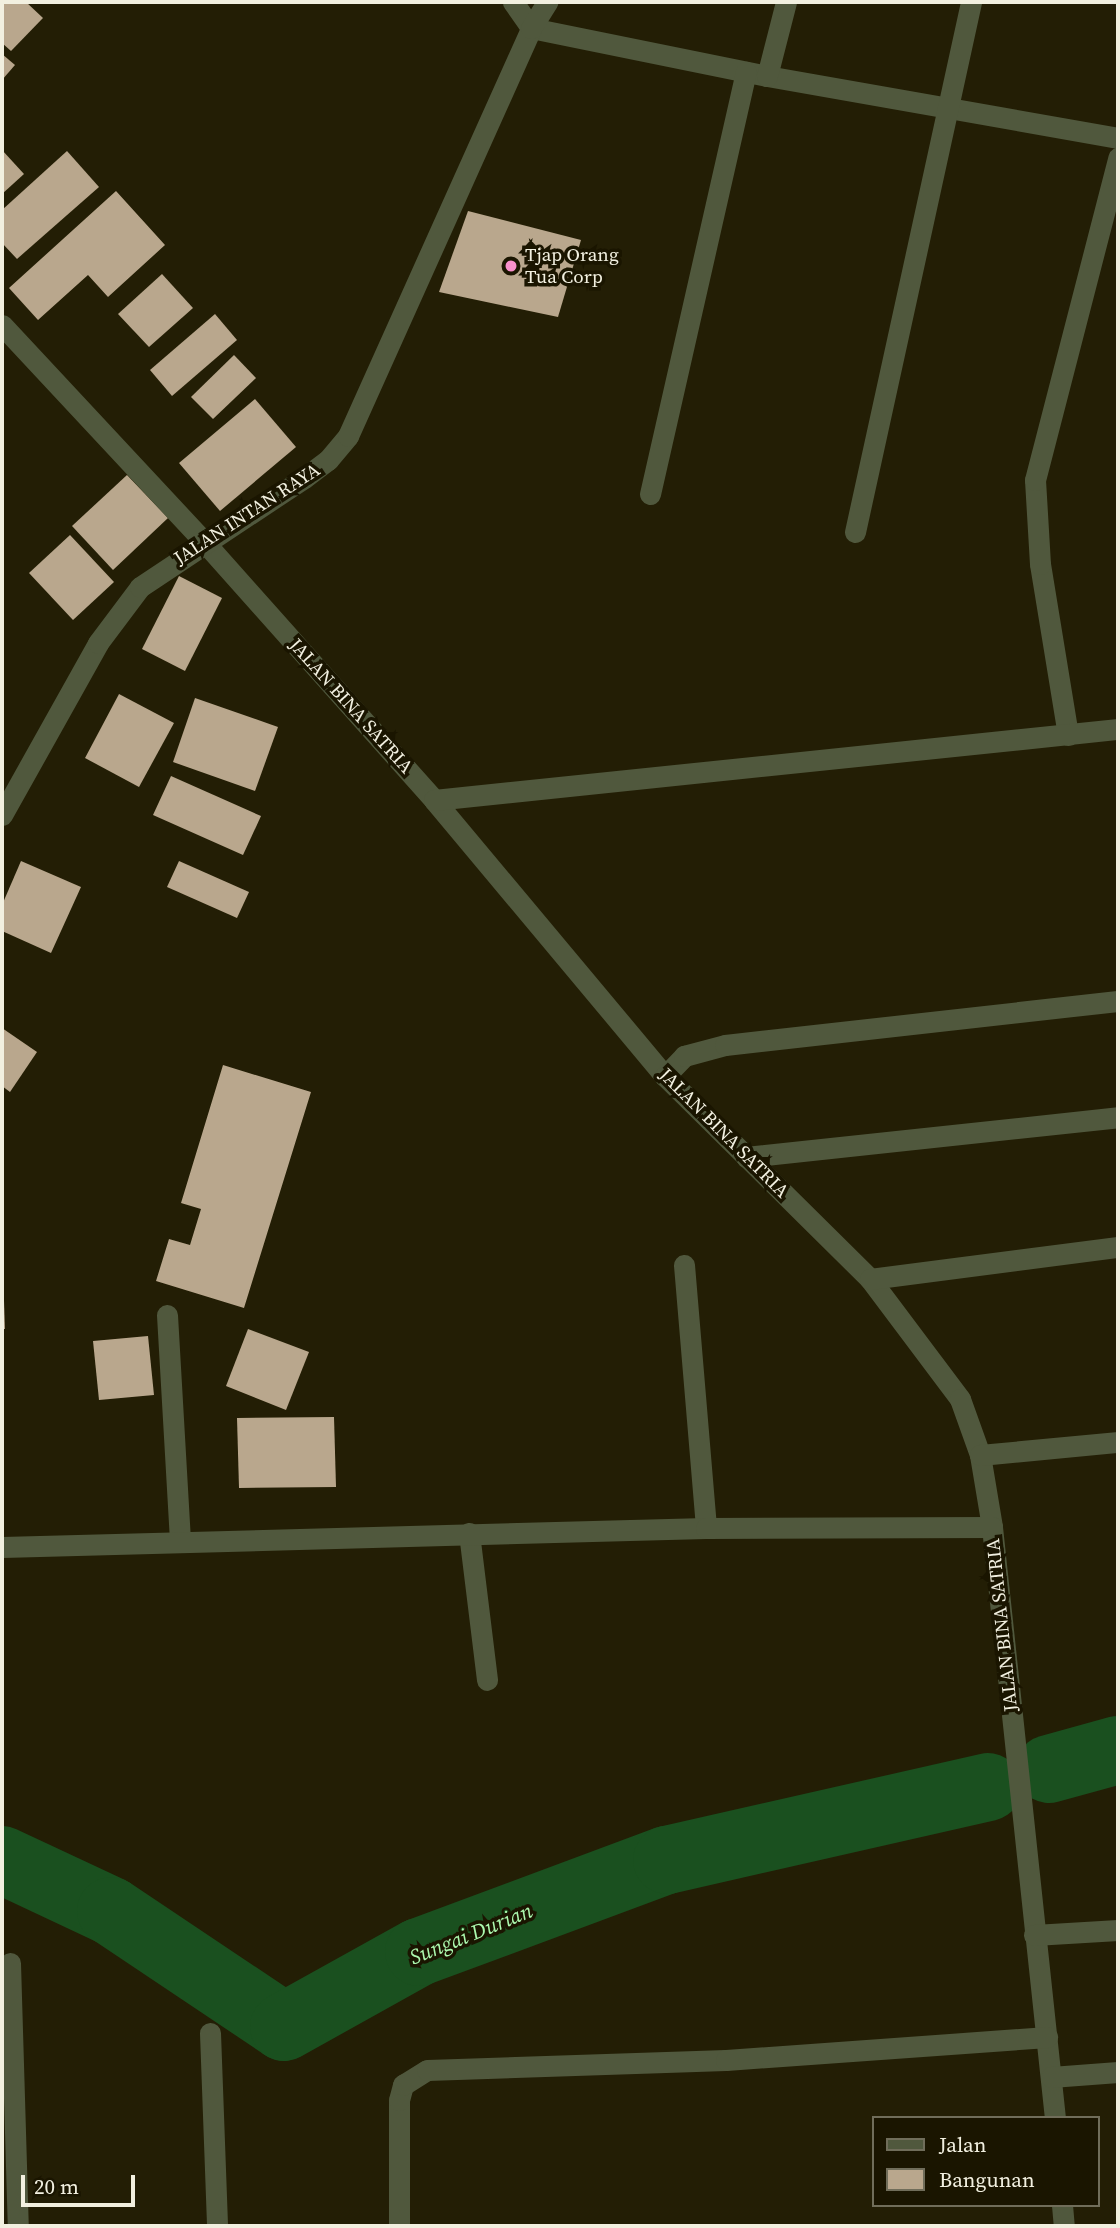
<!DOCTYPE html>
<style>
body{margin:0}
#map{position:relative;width:1120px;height:2228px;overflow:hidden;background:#231e05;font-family:"Source Serif 4",serif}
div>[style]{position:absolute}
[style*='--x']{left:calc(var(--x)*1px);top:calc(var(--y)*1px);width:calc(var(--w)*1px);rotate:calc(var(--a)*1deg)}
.river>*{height:68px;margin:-34px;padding:0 34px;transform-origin:34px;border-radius:34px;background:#1a501f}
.building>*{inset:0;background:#b9a78d}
.lane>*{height:21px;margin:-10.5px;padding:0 10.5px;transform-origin:10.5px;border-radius:10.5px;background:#50583d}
.street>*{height:21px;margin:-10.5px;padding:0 10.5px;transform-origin:10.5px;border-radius:10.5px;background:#50583d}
.dots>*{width:19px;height:19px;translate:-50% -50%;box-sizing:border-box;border:4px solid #1a1500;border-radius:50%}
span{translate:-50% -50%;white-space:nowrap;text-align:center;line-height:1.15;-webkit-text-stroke:7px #1a1500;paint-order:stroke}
.poi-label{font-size:19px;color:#f2f0e0}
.left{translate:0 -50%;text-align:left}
.street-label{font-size:19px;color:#f2f0e0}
.water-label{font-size:21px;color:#acf9ae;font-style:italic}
.frame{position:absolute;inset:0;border:4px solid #f2f0e0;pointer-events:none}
.legend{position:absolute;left:872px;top:2116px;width:228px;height:91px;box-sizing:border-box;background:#1a1500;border:2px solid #706d5a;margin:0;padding:9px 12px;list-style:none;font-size:21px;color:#f2f0e0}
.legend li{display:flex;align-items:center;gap:14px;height:35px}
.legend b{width:35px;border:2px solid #706d5a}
.scale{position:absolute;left:21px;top:2175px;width:114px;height:32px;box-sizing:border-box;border:4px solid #f2f0e0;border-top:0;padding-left:9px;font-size:21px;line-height:24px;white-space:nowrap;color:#f2f0e0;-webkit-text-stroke:5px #1a1500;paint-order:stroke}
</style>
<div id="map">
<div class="river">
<i style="--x:1049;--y:1769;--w:72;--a:-15.4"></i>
<i style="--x:2;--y:1860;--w:120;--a:25.1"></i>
<i style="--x:111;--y:1911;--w:208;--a:33.8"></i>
<i style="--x:284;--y:2027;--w:154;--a:-29.1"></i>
<i style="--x:419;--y:1952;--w:265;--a:-20.4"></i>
<i style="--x:667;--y:1860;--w:329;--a:-12.8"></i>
</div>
<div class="building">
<i style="clip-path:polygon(2px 2px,26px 2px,43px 18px,11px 51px,2px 43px)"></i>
<i style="clip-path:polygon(2px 54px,15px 65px,2px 80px)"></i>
<i style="clip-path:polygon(2px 150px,24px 174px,2px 194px)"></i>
<i style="clip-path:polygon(67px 151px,99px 187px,17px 259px,2px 243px,2px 210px)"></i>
<i style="clip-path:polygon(116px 191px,165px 245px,108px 297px,88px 275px,38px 320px,9px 288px)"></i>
<i style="clip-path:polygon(468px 211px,581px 240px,558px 317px,439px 292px)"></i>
<i style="clip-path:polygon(162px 274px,193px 308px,149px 347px,118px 314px)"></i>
<i style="clip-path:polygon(215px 314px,237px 340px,172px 396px,150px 370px)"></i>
<i style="clip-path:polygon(234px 355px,256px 378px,213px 419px,191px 397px)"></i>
<i style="clip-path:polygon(255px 399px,296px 447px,220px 511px,179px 463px)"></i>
<i style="clip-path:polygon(127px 475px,168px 518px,113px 570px,72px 526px)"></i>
<i style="clip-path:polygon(70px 535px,114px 582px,73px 620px,29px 573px)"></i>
<i style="clip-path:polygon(179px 576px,222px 598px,185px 671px,142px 649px)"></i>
<i style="clip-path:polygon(119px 694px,174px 723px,139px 787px,85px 758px)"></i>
<i style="clip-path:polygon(195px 698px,278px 727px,255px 791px,173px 762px)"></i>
<i style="clip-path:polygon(171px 776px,261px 816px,243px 855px,153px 815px)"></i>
<i style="clip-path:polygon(21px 861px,81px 887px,51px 953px,2px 931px,2px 905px)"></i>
<i style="clip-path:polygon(179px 861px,249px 892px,237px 918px,167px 887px)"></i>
<i style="clip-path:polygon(2px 1028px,37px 1052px,10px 1092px,2px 1086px)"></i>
<i style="clip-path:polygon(223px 1065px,311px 1092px,244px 1308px,156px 1281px,169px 1239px,190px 1245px,201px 1209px,181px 1203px)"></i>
<i style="clip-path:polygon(2px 1301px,4px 1301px,5px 1329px,2px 1329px)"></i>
<i style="clip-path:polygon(248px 1329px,309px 1352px,286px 1410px,226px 1386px)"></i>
<i style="clip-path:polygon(148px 1336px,154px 1395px,99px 1400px,93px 1341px)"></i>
<i style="clip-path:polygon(334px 1417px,336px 1487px,239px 1488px,237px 1418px)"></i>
</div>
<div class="lane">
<i style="--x:167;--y:1315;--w:227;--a:86.7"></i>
<i style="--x:469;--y:1533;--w:148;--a:83"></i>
</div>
<div class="street">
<i style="--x:513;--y:2;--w:32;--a:55"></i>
<i style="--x:531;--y:28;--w:241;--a:11.5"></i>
<i style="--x:767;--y:76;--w:356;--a:10"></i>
<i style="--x:767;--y:76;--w:76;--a:-75.6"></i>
<i style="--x:2;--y:325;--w:301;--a:47"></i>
<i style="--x:207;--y:545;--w:341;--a:48.3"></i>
<i style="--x:434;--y:800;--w:360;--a:50.1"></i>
<i style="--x:665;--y:1076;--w:289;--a:44.7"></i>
<i style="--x:870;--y:1279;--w:150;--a:53.1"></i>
<i style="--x:960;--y:1399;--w:59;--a:70.3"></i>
<i style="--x:980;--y:1455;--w:73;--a:80.5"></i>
<i style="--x:992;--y:1527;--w:594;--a:83.92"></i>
<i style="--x:650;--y:494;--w:433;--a:-77.2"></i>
<i style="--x:855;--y:532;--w:543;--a:-77.65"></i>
<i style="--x:1068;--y:735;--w:173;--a:-99.3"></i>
<i style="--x:1040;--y:564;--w:84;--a:-93.4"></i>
<i style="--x:1035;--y:480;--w:333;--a:-75.5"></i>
<i style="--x:434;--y:800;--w:688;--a:-5.93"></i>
<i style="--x:2;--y:815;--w:197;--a:-60.8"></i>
<i style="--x:98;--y:643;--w:70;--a:-53.1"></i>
<i style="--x:140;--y:587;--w:197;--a:-33.6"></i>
<i style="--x:304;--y:478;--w:30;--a:-37"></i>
<i style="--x:328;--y:460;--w:31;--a:-50"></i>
<i style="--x:348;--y:436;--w:447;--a:-65.8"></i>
<i style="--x:531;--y:28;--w:31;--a:-58"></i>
<i style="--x:665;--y:1076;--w:28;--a:-46"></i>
<i style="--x:684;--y:1056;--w:42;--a:-15"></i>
<i style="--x:725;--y:1045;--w:395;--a:-6.4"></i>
<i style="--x:746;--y:1157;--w:374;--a:-6.1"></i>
<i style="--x:684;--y:1265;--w:264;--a:85.2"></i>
<i style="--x:870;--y:1279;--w:250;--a:-7.4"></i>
<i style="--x:980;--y:1455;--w:139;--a:-5.4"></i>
<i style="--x:2;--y:1547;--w:704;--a:-1.55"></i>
<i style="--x:706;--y:1528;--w:286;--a:-0.2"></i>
<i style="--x:1034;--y:1935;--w:84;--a:-3.4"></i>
<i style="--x:10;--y:1963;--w:263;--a:88.3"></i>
<i style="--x:210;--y:2033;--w:193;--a:87.9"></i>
<i style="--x:1051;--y:2077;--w:67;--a:-4.3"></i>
<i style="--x:1062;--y:2205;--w:21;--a:85"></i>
<i style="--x:399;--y:2226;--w:126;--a:-90"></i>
<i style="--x:399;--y:2100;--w:16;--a:-75"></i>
<i style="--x:403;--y:2085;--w:28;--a:-32"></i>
<i style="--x:427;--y:2070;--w:299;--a:-1.9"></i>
<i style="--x:726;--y:2060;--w:322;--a:-4.1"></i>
</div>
<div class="dots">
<i style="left:511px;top:266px;background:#f890cb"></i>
</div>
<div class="poi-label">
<span class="left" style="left:525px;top:266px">Tjap Orang<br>Tua Corp</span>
</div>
<div class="street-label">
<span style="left:247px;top:514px;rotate:-33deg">JALAN INTAN RAYA</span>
<span style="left:351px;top:706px;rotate:48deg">JALAN BINA SATRIA</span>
<span style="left:724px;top:1133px;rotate:45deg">JALAN BINA SATRIA</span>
<span style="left:1002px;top:1625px;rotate:-96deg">JALAN BINA SATRIA</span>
</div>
<div class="water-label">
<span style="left:471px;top:1934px;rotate:-22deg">Sungai Durian</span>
</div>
<div class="frame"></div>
<ul class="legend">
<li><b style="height:9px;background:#50583d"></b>Jalan</li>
<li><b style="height:19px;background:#b9a78d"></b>Bangunan</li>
</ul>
<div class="scale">20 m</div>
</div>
